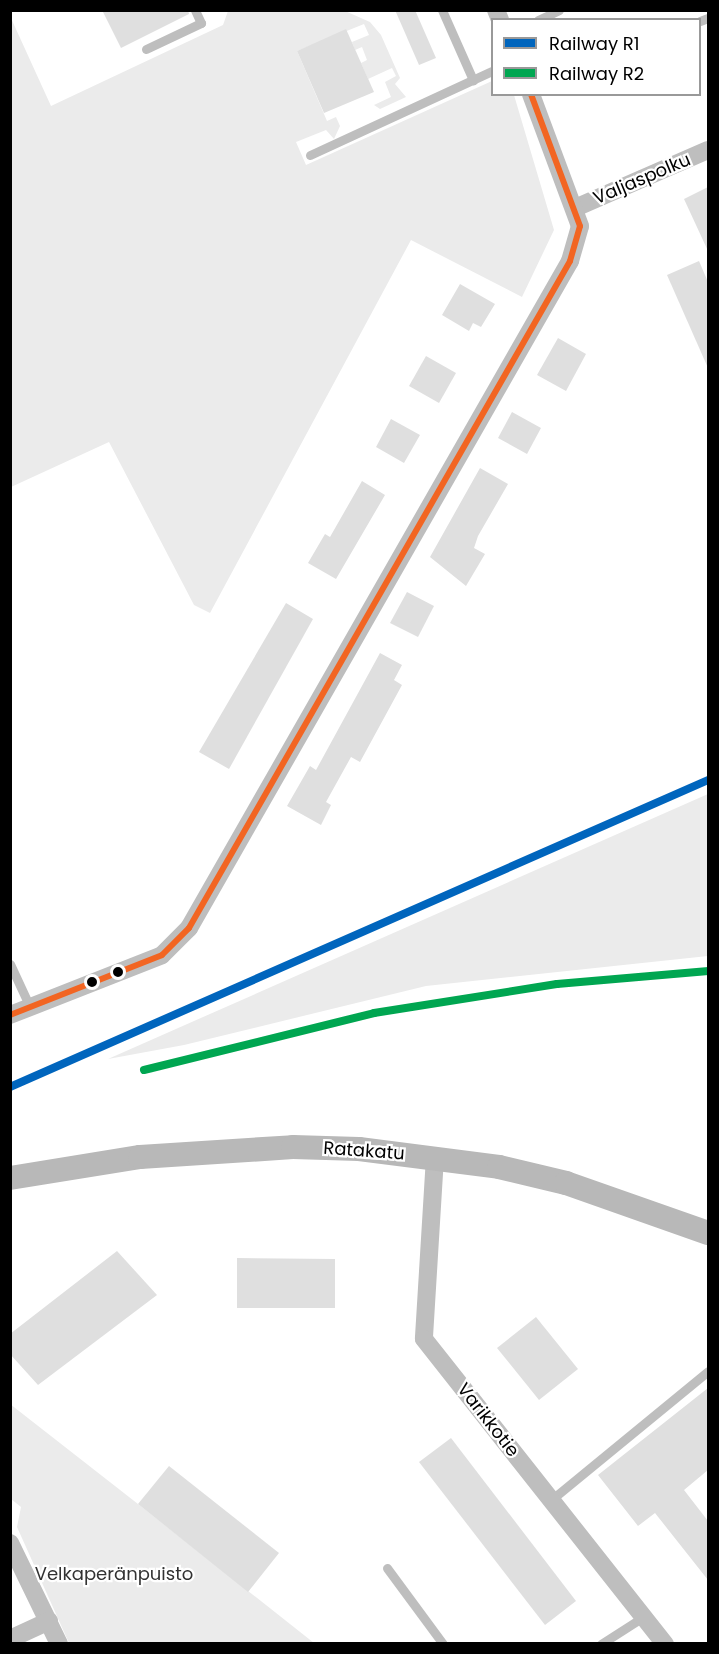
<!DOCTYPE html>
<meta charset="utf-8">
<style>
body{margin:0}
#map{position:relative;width:719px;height:1654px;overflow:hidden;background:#fff;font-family:Poppins,sans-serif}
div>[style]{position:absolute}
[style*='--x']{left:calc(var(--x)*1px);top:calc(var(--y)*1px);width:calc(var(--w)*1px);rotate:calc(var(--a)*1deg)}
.green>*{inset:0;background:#ebebeb}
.building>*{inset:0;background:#dfdfdf}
.lane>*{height:9px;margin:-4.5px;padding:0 4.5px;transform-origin:4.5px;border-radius:4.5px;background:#bebebe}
.street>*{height:18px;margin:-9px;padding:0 9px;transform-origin:9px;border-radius:9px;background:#bebebe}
.secondary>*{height:24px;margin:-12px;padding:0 12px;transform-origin:12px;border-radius:12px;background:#b8b8b8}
.bus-1>*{height:6px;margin:-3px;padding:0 3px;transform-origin:3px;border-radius:3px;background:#f26522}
.rail-1>*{height:8px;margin:-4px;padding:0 4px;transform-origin:4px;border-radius:4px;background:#0065bd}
.rail-2>*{height:8px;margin:-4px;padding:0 4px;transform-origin:4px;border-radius:4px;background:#00a651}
.dots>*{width:16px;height:16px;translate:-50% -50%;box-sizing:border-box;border:3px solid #fff;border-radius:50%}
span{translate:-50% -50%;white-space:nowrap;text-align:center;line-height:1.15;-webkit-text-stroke:4.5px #fff;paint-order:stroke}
.street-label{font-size:18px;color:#000}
.park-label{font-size:18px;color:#323232}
.frame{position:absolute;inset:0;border:12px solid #000;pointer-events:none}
.legend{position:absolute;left:491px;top:18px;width:210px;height:78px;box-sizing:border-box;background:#fff;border:2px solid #999;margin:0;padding:8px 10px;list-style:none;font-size:18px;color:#000}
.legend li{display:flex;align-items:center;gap:12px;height:30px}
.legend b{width:30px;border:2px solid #999}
</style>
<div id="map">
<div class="green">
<i style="clip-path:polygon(228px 11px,345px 11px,370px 22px,381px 35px,400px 78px,395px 84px,406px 97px,380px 109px,374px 105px,391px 97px,385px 82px,396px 76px,392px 68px,368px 79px,361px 63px,367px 60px,362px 47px,355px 50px,352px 42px,369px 35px,364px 24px,297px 51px,327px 121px,336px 117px,340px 126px,334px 139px,326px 130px,296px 142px,306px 165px,492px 81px,492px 94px,514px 95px,554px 230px,522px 297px,411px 240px,210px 613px,194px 605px,109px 442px,11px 487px,10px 16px,51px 106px,223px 25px)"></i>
<i style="clip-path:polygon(708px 794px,708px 956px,426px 986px,184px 1045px,108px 1059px)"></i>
<i style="clip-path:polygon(10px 1404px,138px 1504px,314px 1643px,69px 1643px,17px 1527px,21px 1507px,11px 1499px)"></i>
</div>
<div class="building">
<i style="clip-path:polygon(102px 10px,188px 10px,189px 14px,121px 48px)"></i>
<i style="clip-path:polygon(395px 10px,415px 10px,436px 58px,419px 65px)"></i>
<i style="clip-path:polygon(346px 29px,374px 92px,324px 113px,297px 51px)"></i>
<i style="clip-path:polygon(708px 187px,708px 251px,684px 199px)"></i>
<i style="clip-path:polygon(699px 261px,708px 282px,708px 368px,667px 275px)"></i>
<i style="clip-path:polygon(460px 284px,495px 304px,481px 327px,473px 323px,469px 331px,442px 315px)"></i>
<i style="clip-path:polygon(558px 338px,586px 354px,566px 391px,537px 375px)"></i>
<i style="clip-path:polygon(426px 356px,456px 373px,439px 403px,409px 386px)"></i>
<i style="clip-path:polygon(512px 412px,541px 428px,527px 454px,498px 438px)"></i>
<i style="clip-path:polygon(391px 419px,420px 435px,404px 463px,376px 447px)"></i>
<i style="clip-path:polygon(480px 468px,508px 484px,478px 536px,474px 548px,485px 554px,466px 586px,430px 557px)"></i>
<i style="clip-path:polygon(362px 481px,385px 495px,336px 579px,308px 563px,325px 534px,330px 537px)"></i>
<i style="clip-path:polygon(407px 592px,434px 606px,418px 637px,390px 623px)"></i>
<i style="clip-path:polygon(286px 603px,313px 619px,229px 769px,199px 752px)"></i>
<i style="clip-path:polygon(380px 653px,402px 665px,394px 680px,402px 685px,360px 762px,351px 757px,326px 802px,331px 805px,321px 825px,287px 806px,310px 766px,316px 770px)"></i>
<i style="clip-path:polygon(117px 1251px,157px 1295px,38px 1385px,10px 1354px,10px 1334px)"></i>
<i style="clip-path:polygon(237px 1258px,335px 1259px,335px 1308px,237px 1308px)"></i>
<i style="clip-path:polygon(536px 1317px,578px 1369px,539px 1400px,497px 1348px)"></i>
<i style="clip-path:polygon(708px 1388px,708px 1470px,684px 1490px,708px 1521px,708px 1580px,655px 1513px,638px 1526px,598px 1475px)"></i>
<i style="clip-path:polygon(451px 1438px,576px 1601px,545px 1625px,419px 1462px)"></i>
<i style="clip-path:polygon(169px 1466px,279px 1553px,248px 1592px,138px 1504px)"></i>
</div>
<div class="lane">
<i style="--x:442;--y:10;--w:77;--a:66.1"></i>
<i style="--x:538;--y:20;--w:23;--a:-25"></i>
<i style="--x:700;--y:21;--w:9;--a:-21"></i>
<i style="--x:146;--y:49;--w:61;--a:-25.3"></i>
<i style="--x:201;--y:23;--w:14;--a:-115"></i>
<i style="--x:310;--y:155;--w:200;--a:-24.8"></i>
<i style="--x:10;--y:964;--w:47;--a:65.1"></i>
<i style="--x:551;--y:1500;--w:203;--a:-39.4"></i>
<i style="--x:387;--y:1568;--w:94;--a:53.6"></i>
<i style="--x:601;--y:1644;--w:50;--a:-32.7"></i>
</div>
<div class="street">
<i style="--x:496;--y:10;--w:11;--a:68"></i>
<i style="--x:575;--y:208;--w:145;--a:-23.6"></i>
<i style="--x:10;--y:1015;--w:163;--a:-21.5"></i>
<i style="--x:162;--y:955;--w:38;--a:-45"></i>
<i style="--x:189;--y:928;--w:768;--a:-60.26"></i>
<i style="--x:570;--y:261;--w:36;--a:-74"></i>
<i style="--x:580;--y:226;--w:141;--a:-110.4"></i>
<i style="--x:435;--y:1157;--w:182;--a:93.5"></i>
<i style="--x:424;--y:1339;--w:389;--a:51.7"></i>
<i style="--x:10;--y:1543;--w:112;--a:64.1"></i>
<i style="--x:10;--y:1639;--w:43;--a:-24.8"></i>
</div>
<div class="secondary">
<i style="--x:10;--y:1178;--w:132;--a:-9.2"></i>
<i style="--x:140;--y:1157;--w:153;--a:-3.7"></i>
<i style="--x:293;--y:1147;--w:66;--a:1.7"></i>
<i style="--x:359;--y:1149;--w:141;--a:7.3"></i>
<i style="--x:499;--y:1167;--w:69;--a:13.4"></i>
<i style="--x:566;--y:1183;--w:151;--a:19.4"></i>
</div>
<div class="bus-1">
<i style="--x:10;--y:1015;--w:163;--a:-21.5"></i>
<i style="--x:162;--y:955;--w:38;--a:-45"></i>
<i style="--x:189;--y:928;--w:768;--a:-60.26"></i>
<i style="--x:570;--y:261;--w:36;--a:-74"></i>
<i style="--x:580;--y:226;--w:141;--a:-110.4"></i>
</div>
<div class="rail-1">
<i style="--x:10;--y:1087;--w:763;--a:-23.74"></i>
</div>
<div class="rail-2">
<i style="--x:144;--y:1070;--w:237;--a:-13.9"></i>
<i style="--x:374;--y:1013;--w:185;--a:-9"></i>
<i style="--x:557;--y:984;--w:152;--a:-4.9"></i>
</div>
<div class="dots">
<i style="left:118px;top:972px;background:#000"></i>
<i style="left:92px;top:982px;background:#000"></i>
</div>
<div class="street-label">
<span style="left:642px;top:179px;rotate:-23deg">Valjaspolku</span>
<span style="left:364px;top:1151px;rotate:4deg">Ratakatu</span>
<span style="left:488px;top:1420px;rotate:52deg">Varikkotie</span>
</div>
<div class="park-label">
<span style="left:114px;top:1574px">Velkaperänpuisto</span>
</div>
<div class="frame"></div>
<ul class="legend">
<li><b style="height:8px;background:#0065bd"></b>Railway R1</li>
<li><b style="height:8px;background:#00a651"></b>Railway R2</li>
</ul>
</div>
